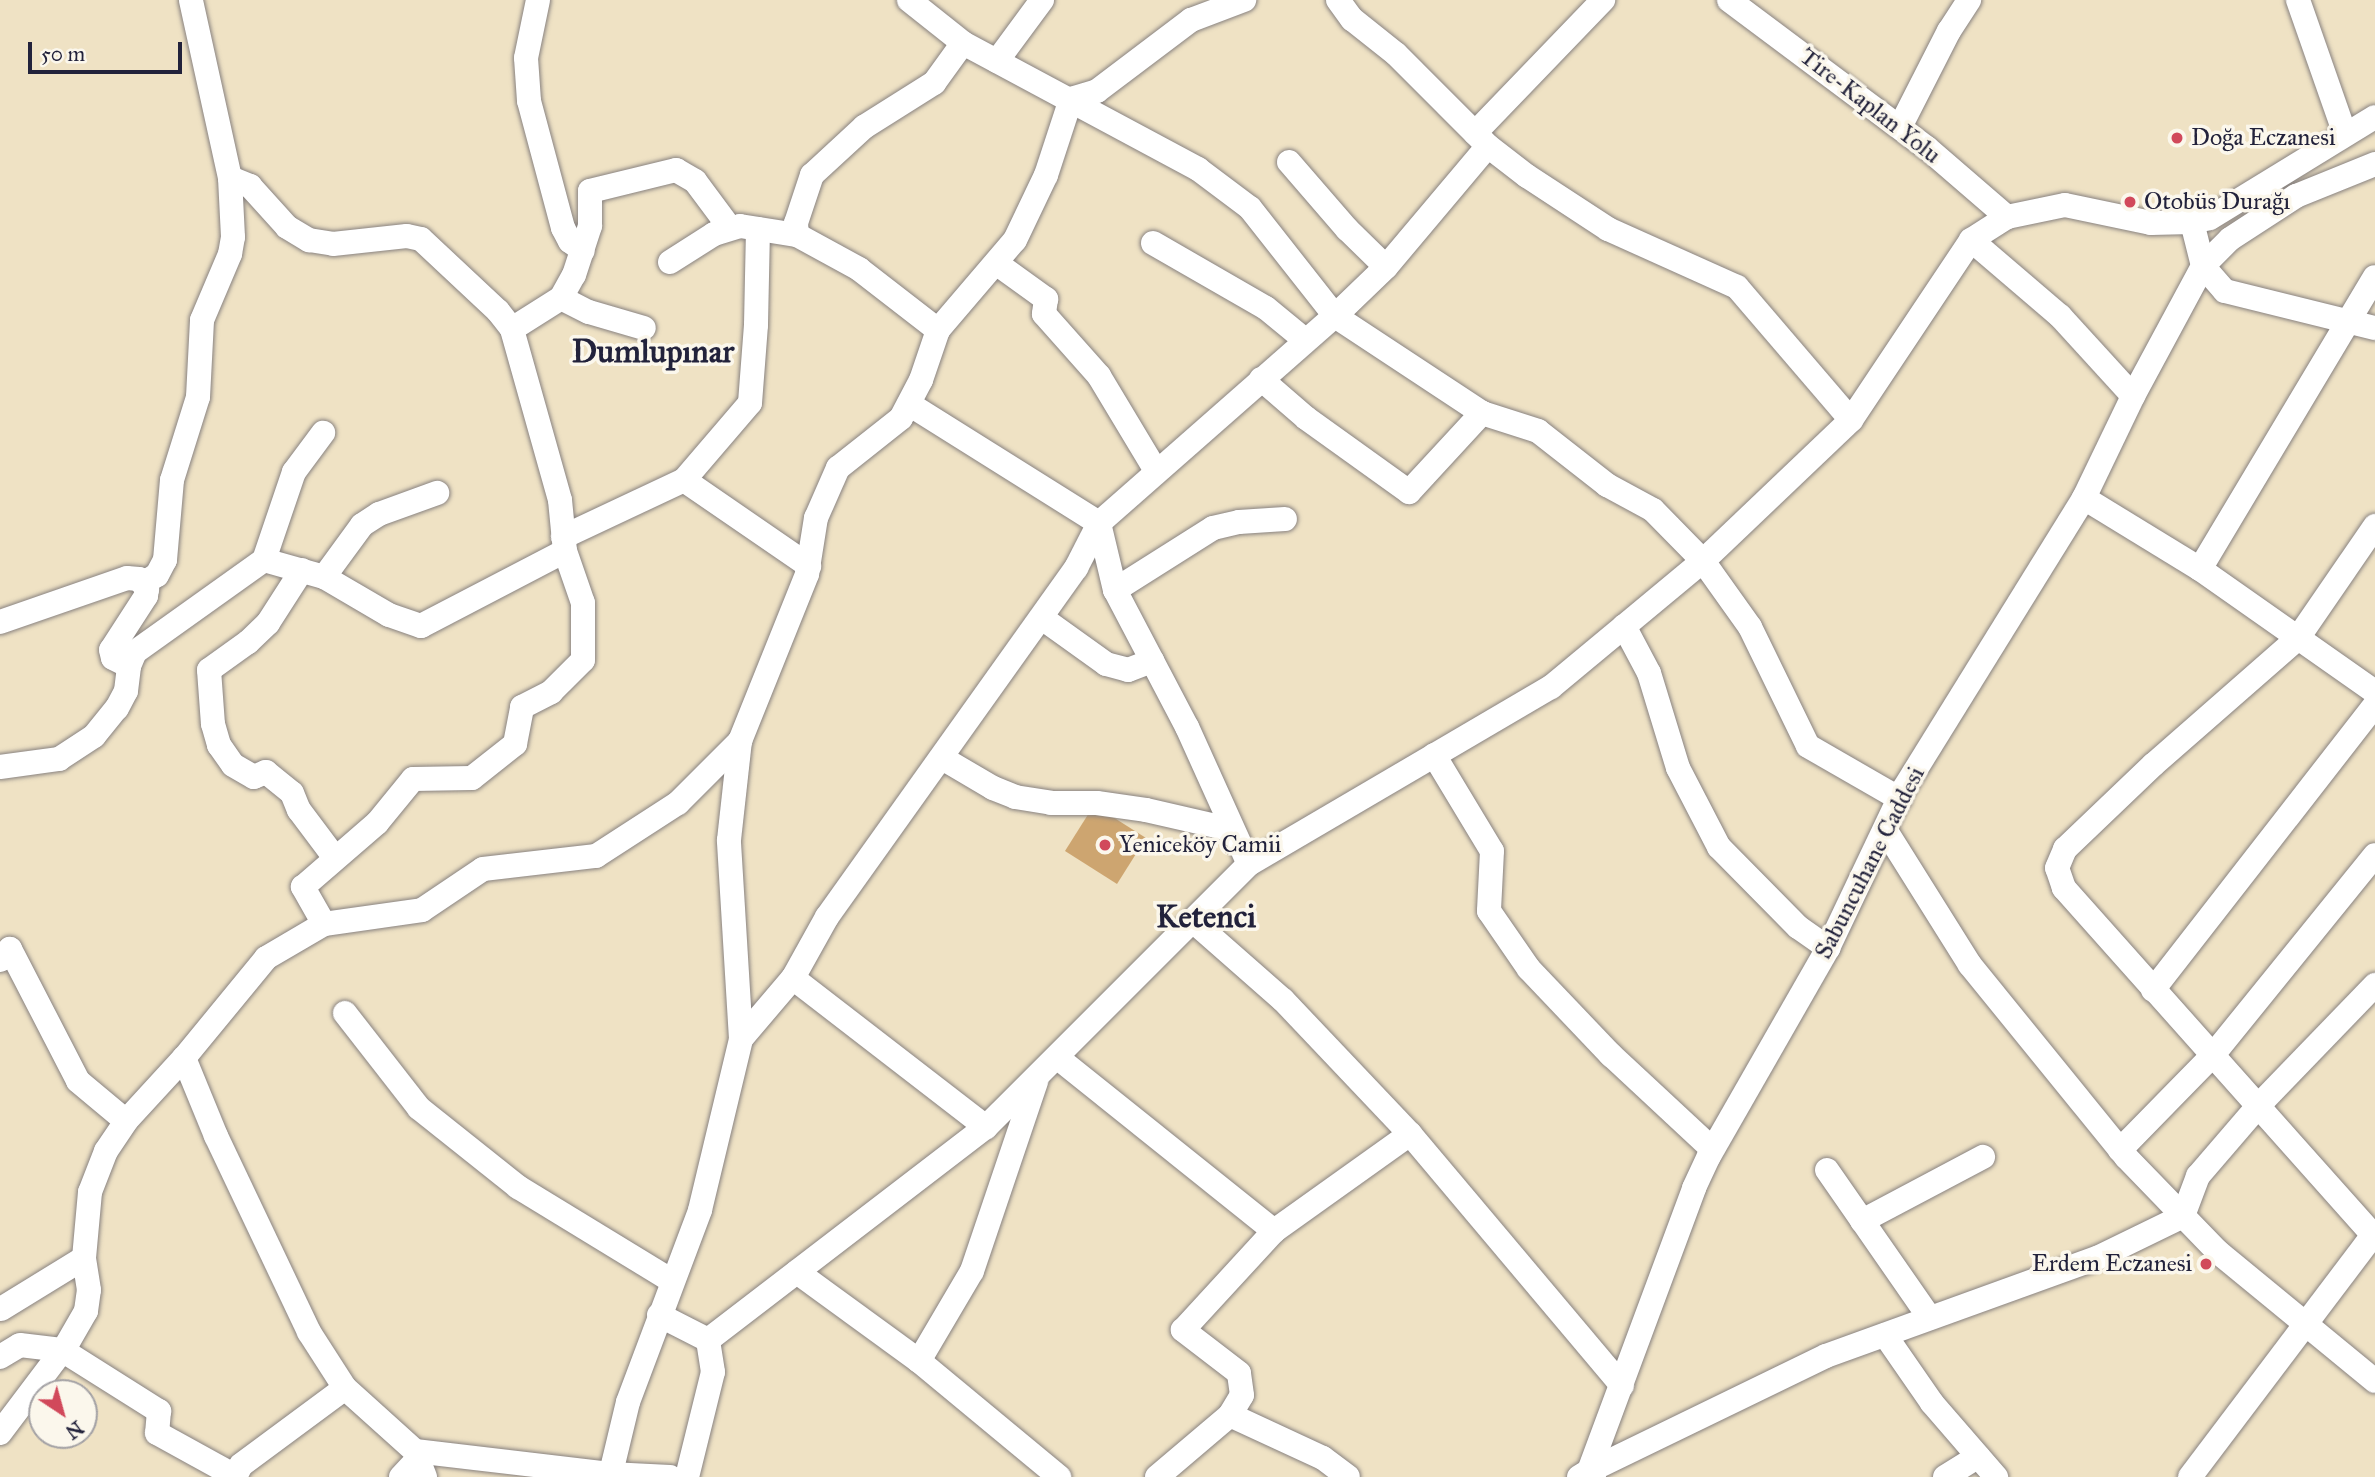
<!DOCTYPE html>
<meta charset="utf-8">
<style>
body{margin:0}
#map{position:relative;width:2375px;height:1477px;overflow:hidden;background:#efe2c4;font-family:"IM FELL Great Primer",serif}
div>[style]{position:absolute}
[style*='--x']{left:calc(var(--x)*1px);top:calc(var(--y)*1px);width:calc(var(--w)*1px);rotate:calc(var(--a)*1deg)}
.building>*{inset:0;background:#cda570}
.roads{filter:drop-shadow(0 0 2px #888280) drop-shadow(0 0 2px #888280)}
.minor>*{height:24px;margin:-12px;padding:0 12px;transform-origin:12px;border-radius:12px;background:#fff}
.dots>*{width:19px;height:19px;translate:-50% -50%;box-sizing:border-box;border:4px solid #fbf7ec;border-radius:50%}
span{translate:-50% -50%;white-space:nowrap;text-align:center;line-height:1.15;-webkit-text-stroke:7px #fbf7ec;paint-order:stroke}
.street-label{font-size:24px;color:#22223b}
.poi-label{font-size:24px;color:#22223b}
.left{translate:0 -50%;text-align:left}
.right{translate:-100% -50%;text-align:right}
.district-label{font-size:32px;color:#22223b;font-weight:700}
.north{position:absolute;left:28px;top:1379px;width:70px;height:70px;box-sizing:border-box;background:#fbf7ec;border:2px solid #a4a2a5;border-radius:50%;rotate:144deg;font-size:19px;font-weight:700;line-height:28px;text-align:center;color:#22223b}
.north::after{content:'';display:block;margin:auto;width:24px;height:32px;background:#d1495b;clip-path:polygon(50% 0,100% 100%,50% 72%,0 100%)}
.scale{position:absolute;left:28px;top:42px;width:154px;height:32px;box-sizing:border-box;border:4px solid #22223b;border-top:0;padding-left:9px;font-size:21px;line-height:24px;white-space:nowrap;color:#22223b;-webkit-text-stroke:5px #fbf7ec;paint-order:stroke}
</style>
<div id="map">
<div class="building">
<i style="clip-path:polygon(1094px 805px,1146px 838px,1117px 884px,1065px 851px)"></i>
</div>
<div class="roads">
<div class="minor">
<i style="--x:538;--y:0;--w:59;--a:101.7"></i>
<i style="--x:526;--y:58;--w:43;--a:86"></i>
<i style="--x:529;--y:101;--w:131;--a:75"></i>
<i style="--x:563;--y:228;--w:15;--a:62"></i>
<i style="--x:570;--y:241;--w:16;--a:38"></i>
<i style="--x:909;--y:0;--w:69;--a:38.5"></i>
<i style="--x:963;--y:43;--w:267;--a:28.2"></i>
<i style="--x:1198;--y:169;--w:65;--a:36.9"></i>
<i style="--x:1250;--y:208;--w:137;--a:51.8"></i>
<i style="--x:1335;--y:316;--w:176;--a:33.4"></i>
<i style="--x:1482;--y:413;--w:59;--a:17.8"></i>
<i style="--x:1538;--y:431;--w:88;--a:38"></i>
<i style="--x:1607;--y:485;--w:52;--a:28.5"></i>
<i style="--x:1653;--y:510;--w:71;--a:45.6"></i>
<i style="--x:1703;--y:561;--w:81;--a:54.5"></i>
<i style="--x:1750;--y:627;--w:132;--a:64"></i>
<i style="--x:1808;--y:746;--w:106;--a:29.9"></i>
<i style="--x:1338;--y:0;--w:24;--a:54"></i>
<i style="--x:1352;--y:19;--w:56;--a:38.5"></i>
<i style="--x:1396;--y:54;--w:130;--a:45"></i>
<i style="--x:1488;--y:146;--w:49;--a:37.6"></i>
<i style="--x:1527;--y:176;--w:97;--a:33.2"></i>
<i style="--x:1608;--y:229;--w:141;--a:24.2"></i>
<i style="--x:1737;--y:287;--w:175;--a:49.4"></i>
<i style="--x:1729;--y:0;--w:247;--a:36.8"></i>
<i style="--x:1927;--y:148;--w:106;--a:40.8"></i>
<i style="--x:2298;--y:0;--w:142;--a:70.7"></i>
<i style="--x:997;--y:61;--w:76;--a:-53.6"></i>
<i style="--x:1071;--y:99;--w:27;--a:-17"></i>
<i style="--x:1097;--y:91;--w:118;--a:-37.1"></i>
<i style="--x:1191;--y:20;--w:57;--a:-20.7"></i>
<i style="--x:1900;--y:127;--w:108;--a:-63"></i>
<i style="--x:1949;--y:31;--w:37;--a:-57"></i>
<i style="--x:1475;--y:133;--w:185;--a:-46.1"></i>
<i style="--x:1289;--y:162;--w:89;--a:49.1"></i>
<i style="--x:1347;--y:229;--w:54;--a:44.3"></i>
<i style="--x:230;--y:178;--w:22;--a:22"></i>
<i style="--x:250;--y:186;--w:55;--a:47.9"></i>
<i style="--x:287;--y:227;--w:26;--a:31"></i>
<i style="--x:309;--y:240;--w:24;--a:9"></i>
<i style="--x:333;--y:244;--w:74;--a:-6.2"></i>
<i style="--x:407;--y:236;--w:14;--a:12"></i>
<i style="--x:421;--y:239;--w:105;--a:43.1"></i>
<i style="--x:498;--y:311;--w:23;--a:52"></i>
<i style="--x:2192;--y:222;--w:45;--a:76"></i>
<i style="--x:2203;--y:266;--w:33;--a:49"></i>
<i style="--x:2225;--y:291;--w:154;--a:13.9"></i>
<i style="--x:758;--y:229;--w:96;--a:91.2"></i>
<i style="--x:756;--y:325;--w:78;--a:94.4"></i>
<i style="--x:750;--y:403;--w:101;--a:130.6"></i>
<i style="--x:684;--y:480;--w:152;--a:34.5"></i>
<i style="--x:797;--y:235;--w:12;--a:-95"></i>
<i style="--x:796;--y:223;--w:51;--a:-71.6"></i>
<i style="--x:812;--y:175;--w:71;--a:-42.7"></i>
<i style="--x:864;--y:127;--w:83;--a:-32.2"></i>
<i style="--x:934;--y:83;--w:49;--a:-54.1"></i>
<i style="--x:1971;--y:240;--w:117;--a:40.5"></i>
<i style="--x:2060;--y:316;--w:108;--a:47.6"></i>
<i style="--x:1153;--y:243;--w:130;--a:29.9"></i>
<i style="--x:1266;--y:308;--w:50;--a:39.4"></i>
<i style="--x:670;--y:262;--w:52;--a:-32.5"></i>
<i style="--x:714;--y:234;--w:27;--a:-17"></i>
<i style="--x:740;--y:226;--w:58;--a:9"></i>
<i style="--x:797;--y:235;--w:71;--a:28.7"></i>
<i style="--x:859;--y:269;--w:100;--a:37.7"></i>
<i style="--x:996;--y:263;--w:62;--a:35.8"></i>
<i style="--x:1046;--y:299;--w:15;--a:98"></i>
<i style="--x:1044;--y:314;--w:83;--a:48.4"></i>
<i style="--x:1099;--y:376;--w:111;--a:59"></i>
<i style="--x:561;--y:298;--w:31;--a:27"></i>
<i style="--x:589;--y:312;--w:57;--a:16.2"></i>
<i style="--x:1261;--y:379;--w:60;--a:40.9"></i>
<i style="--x:1306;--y:418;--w:127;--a:35.7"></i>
<i style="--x:1409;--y:492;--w:108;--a:-47.3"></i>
<i style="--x:909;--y:404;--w:224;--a:32.1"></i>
<i style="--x:1099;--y:523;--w:69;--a:76.6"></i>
<i style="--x:1115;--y:590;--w:155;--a:62.3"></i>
<i style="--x:1187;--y:727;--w:150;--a:65.7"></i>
<i style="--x:2084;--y:498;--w:136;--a:31.5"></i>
<i style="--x:2200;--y:569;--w:214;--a:35.1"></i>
<i style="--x:563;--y:537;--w:134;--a:-25.2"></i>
<i style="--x:264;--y:560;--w:62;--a:15.8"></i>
<i style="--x:324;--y:577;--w:75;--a:30.3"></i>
<i style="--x:389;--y:615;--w:34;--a:19"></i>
<i style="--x:421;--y:626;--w:162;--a:-27.5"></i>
<i style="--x:2200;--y:569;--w:340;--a:-59.1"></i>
<i style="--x:302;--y:570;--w:63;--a:122.7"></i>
<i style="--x:268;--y:623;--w:28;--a:136"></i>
<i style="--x:248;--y:642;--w:48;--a:144.3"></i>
<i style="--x:209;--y:670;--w:54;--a:85.8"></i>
<i style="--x:213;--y:724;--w:22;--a:74"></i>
<i style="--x:219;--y:745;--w:24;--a:55"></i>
<i style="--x:233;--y:765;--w:24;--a:30"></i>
<i style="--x:254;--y:777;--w:13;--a:-23"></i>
<i style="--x:266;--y:772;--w:33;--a:39"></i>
<i style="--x:292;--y:793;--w:18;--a:68"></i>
<i style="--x:299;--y:810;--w:60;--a:53.1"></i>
<i style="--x:324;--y:577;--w:64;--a:-53.8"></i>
<i style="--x:362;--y:525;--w:20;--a:-33"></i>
<i style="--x:379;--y:514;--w:62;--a:-19.9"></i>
<i style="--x:144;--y:583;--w:15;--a:-32"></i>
<i style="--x:157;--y:575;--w:17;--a:-62"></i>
<i style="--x:165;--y:560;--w:80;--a:-85"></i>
<i style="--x:172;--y:480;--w:87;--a:-72.6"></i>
<i style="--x:198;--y:397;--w:77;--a:-87"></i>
<i style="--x:202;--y:320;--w:72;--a:-67"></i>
<i style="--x:230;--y:254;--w:17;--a:-80"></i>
<i style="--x:233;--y:237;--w:59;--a:-92.9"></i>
<i style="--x:230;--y:178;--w:182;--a:-102.4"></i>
<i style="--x:1115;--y:590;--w:116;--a:-32.3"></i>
<i style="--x:1213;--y:528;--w:27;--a:-13"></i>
<i style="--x:1239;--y:522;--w:46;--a:-3.7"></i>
<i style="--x:1042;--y:618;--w:79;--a:35.7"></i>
<i style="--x:1106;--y:664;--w:23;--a:15"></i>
<i style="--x:1128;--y:670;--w:26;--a:-21"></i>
<i style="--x:0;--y:622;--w:134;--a:-19.1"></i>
<i style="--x:127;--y:578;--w:12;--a:5"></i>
<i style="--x:139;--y:579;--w:13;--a:51"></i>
<i style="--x:147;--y:589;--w:7;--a:98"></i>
<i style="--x:146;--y:596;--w:64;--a:122.9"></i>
<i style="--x:111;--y:650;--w:8;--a:76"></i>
<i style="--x:113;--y:658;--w:18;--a:27"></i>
<i style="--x:1624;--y:626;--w:53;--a:62"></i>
<i style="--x:1649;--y:673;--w:99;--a:73"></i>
<i style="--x:1678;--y:768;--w:89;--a:62.6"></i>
<i style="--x:1719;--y:847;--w:112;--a:45.4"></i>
<i style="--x:1798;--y:927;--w:37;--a:35"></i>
<i style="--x:1434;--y:755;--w:112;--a:58.9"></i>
<i style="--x:1492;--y:851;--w:60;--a:92.9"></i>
<i style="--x:1489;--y:911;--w:70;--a:55.4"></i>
<i style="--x:1529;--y:969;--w:119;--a:46.4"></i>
<i style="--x:1611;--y:1055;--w:138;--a:42.9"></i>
<i style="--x:942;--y:758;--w:59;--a:30.5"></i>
<i style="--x:993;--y:788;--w:24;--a:22"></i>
<i style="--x:1015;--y:797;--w:36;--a:9"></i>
<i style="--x:1051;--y:803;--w:46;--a:0"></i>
<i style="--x:1097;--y:803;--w:49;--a:8.1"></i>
<i style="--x:1146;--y:810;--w:89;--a:12.9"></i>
<i style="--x:0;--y:767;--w:60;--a:-7.7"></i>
<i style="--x:59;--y:759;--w:42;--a:-33.3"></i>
<i style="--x:94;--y:736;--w:36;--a:-51"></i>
<i style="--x:117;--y:708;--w:19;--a:-62"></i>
<i style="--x:126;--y:691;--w:25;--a:-83"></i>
<i style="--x:129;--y:666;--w:15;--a:-67"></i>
<i style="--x:135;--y:652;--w:158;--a:-35.5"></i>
<i style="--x:264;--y:560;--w:93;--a:-71.2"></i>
<i style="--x:294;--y:472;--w:49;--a:-53.4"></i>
<i style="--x:1886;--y:831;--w:158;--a:57.9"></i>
<i style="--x:1970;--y:965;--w:247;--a:50.9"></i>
<i style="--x:2126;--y:1157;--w:132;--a:45.9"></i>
<i style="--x:2218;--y:1252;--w:203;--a:39.4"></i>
<i style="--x:1193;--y:921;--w:120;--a:41.3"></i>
<i style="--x:1283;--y:1000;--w:185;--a:46.5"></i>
<i style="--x:1410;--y:1134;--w:329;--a:49.9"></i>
<i style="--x:324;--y:924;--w:43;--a:-119.6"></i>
<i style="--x:303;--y:887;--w:98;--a:-40.9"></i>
<i style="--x:377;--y:823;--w:57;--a:-50.7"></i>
<i style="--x:413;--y:779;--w:59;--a:-1"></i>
<i style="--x:472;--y:778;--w:55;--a:-38.3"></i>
<i style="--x:515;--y:744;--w:38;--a:-79"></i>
<i style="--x:522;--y:707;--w:33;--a:-27"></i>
<i style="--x:551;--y:692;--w:45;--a:-45"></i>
<i style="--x:583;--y:660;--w:57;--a:-90"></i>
<i style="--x:583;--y:603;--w:55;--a:-109.1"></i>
<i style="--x:565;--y:551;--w:51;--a:-95.6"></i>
<i style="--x:560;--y:500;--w:178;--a:-105.7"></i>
<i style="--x:512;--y:329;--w:58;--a:-32.3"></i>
<i style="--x:561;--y:298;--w:26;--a:-61"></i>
<i style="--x:574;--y:275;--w:52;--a:-71.9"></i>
<i style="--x:590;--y:226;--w:35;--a:-90"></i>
<i style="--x:590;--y:191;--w:89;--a:-13.7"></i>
<i style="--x:676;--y:170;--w:22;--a:30"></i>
<i style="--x:695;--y:181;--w:59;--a:53.3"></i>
<i style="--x:0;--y:960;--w:15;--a:-48"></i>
<i style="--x:10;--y:949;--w:148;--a:62.7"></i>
<i style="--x:78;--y:1081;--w:62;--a:39.8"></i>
<i style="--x:793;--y:978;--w:244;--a:37.7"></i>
<i style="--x:2153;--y:990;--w:361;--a:-52.1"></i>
<i style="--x:345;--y:1013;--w:120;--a:52.1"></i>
<i style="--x:419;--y:1108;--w:127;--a:38.6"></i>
<i style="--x:518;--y:1187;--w:180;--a:31.4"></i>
<i style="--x:741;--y:1039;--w:199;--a:-93.5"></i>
<i style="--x:729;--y:840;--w:100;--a:-83.7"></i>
<i style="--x:740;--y:741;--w:180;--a:-68.1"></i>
<i style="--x:807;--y:574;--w:57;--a:-80.9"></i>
<i style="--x:816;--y:518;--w:55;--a:-66.3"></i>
<i style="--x:838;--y:468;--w:80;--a:-38.4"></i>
<i style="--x:901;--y:418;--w:43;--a:-62.2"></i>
<i style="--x:921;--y:380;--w:53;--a:-71.2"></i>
<i style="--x:938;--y:330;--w:118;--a:-49.5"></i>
<i style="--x:1015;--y:240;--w:72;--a:-64.5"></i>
<i style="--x:1046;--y:175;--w:80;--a:-71.8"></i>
<i style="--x:184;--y:1058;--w:84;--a:67.7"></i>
<i style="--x:216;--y:1136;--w:217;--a:64.6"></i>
<i style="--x:309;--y:1332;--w:67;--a:57.3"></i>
<i style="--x:1058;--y:1058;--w:277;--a:38.7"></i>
<i style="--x:2120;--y:1150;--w:133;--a:-45.6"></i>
<i style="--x:2213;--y:1055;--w:257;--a:-51"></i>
<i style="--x:1827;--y:1170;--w:180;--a:55.2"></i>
<i style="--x:1862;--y:1221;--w:137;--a:-27.9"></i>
<i style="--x:2373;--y:1235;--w:465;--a:-131.7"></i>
<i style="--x:2064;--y:888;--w:21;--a:-109"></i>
<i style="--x:2057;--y:868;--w:21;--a:-67"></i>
<i style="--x:2065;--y:849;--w:122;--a:-43.7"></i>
<i style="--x:2153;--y:765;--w:193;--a:-41.2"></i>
<i style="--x:2298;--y:638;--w:136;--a:-55.5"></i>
<i style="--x:797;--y:1272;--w:151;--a:36.1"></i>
<i style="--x:919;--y:1361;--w:182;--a:39.6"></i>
<i style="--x:1;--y:1309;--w:97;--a:-31.6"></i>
<i style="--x:659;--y:1315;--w:55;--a:27"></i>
<i style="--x:1885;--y:1335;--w:83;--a:55.3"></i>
<i style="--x:1932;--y:1403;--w:98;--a:49.1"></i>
<i style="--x:708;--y:1340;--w:350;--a:-37.5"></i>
<i style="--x:986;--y:1127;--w:372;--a:-45"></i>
<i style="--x:1249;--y:864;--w:350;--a:-30.4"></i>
<i style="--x:1551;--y:687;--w:197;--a:-39.7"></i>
<i style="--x:1703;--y:561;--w:204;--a:-43.6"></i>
<i style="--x:1851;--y:420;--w:216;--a:-56.3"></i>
<i style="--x:1971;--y:240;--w:43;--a:-32.6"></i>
<i style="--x:2007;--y:217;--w:59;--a:-11.7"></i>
<i style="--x:2065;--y:205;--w:88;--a:11.8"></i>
<i style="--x:2151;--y:223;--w:41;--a:-1.4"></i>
<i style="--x:2192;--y:222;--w:18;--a:-13"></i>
<i style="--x:2210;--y:218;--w:193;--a:-31.5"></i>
<i style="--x:0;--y:1357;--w:23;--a:-31"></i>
<i style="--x:20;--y:1345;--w:42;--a:6.8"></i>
<i style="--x:62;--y:1350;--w:115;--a:32.2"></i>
<i style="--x:159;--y:1411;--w:22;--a:95"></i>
<i style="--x:157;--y:1433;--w:89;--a:28.9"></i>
<i style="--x:919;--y:1361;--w:104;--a:-59.5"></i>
<i style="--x:972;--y:1271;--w:200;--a:-71.3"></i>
<i style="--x:1230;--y:1415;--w:23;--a:-59"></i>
<i style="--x:1242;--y:1395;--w:22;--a:-98"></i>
<i style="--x:1239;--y:1373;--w:71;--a:-142.5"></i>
<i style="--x:1183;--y:1330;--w:134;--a:-47.4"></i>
<i style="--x:1274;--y:1231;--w:167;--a:-35.5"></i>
<i style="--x:0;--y:1433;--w:111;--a:-53"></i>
<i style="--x:67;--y:1344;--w:38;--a:-60"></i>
<i style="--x:86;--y:1311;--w:21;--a:-82"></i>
<i style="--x:89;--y:1290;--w:32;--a:-99"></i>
<i style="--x:84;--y:1258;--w:66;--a:-84.8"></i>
<i style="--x:90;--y:1192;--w:44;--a:-68.7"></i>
<i style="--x:106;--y:1151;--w:36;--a:-56"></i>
<i style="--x:126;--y:1121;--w:86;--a:-47.4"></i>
<i style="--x:184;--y:1058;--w:129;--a:-50.6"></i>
<i style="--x:266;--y:958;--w:67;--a:-30.4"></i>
<i style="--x:324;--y:924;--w:99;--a:-8.1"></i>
<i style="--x:422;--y:910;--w:73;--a:-33.9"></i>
<i style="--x:483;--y:869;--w:114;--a:-6.6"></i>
<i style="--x:596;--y:856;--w:98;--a:-32.9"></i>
<i style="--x:678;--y:803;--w:88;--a:-45"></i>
<i style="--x:415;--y:1451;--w:28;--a:69"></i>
<i style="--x:1594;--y:1476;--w:7;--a:-135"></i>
<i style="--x:1589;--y:1471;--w:263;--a:-25.9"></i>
<i style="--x:1826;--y:1356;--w:288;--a:-19.9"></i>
<i style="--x:2097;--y:1258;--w:96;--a:-26"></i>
<i style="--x:2183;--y:1216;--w:43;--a:-69.4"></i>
<i style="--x:2198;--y:1176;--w:94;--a:-49.3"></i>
<i style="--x:2259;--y:1105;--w:167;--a:-46"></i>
<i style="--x:235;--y:1477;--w:13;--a:-63"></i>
<i style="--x:241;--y:1465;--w:129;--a:-36.5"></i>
<i style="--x:345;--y:1388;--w:94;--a:42"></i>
<i style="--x:415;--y:1451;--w:196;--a:6.7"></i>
<i style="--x:610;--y:1474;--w:60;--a:2.9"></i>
<i style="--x:401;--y:1477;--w:25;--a:-47"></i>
<i style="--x:610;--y:1477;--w:77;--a:-76.5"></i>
<i style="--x:628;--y:1402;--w:205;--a:-69.4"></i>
<i style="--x:700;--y:1210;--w:176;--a:-76.5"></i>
<i style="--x:741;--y:1039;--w:80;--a:-49.6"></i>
<i style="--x:793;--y:978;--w:70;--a:-60.9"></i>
<i style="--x:827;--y:917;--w:429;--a:-54.5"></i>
<i style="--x:1076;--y:568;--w:51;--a:-62.9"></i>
<i style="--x:1099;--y:523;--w:314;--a:-41.3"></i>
<i style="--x:1335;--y:316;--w:71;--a:-43.9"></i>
<i style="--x:1386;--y:267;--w:158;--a:-49.9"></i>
<i style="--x:687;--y:1477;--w:108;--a:-76.1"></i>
<i style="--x:713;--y:1372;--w:32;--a:-99"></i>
<i style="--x:1157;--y:1477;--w:96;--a:-40.3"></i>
<i style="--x:1230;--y:1415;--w:102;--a:24.8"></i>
<i style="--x:1323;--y:1458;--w:31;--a:37"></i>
<i style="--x:1579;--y:1477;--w:12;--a:-31"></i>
<i style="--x:1589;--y:1471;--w:302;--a:-69.6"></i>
<i style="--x:1694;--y:1188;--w:35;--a:-65"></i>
<i style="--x:1709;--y:1156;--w:240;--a:-60.2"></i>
<i style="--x:1828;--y:948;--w:175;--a:-64.6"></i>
<i style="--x:1903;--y:790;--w:344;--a:-58.2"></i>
<i style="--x:2084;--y:498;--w:113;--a:-64.3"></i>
<i style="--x:2133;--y:396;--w:148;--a:-61.7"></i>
<i style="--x:2203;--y:266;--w:38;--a:-45"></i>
<i style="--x:2230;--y:239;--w:79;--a:-33.1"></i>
<i style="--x:2296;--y:196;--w:85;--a:-22.1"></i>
<i style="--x:1945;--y:1477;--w:39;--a:-32"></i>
<i style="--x:2190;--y:1477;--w:307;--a:-52.9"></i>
</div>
</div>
<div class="dots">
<i style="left:2177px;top:138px;background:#d1495b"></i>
<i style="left:2130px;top:202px;background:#d1495b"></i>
<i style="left:1105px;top:845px;background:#d1495b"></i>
<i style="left:2206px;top:1264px;background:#d1495b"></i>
</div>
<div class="street-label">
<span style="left:1870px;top:106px;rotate:38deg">Tire-Kaplan Yolu</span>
<span style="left:1870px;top:863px;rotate:-63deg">Sabuncuhane Caddesi</span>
</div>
<div class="poi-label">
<span class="left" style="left:2191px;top:138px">Doğa Eczanesi</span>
<span class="left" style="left:2144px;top:202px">Otobüs Durağı</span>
<span class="left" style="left:1119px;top:845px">Yeniceköy Camii</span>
<span class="right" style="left:2192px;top:1264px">Erdem Eczanesi</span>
</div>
<div class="district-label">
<span style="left:653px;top:352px">Dumlupınar</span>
<span style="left:1206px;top:917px">Ketenci</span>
</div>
<div class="north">N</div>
<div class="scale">50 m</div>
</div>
